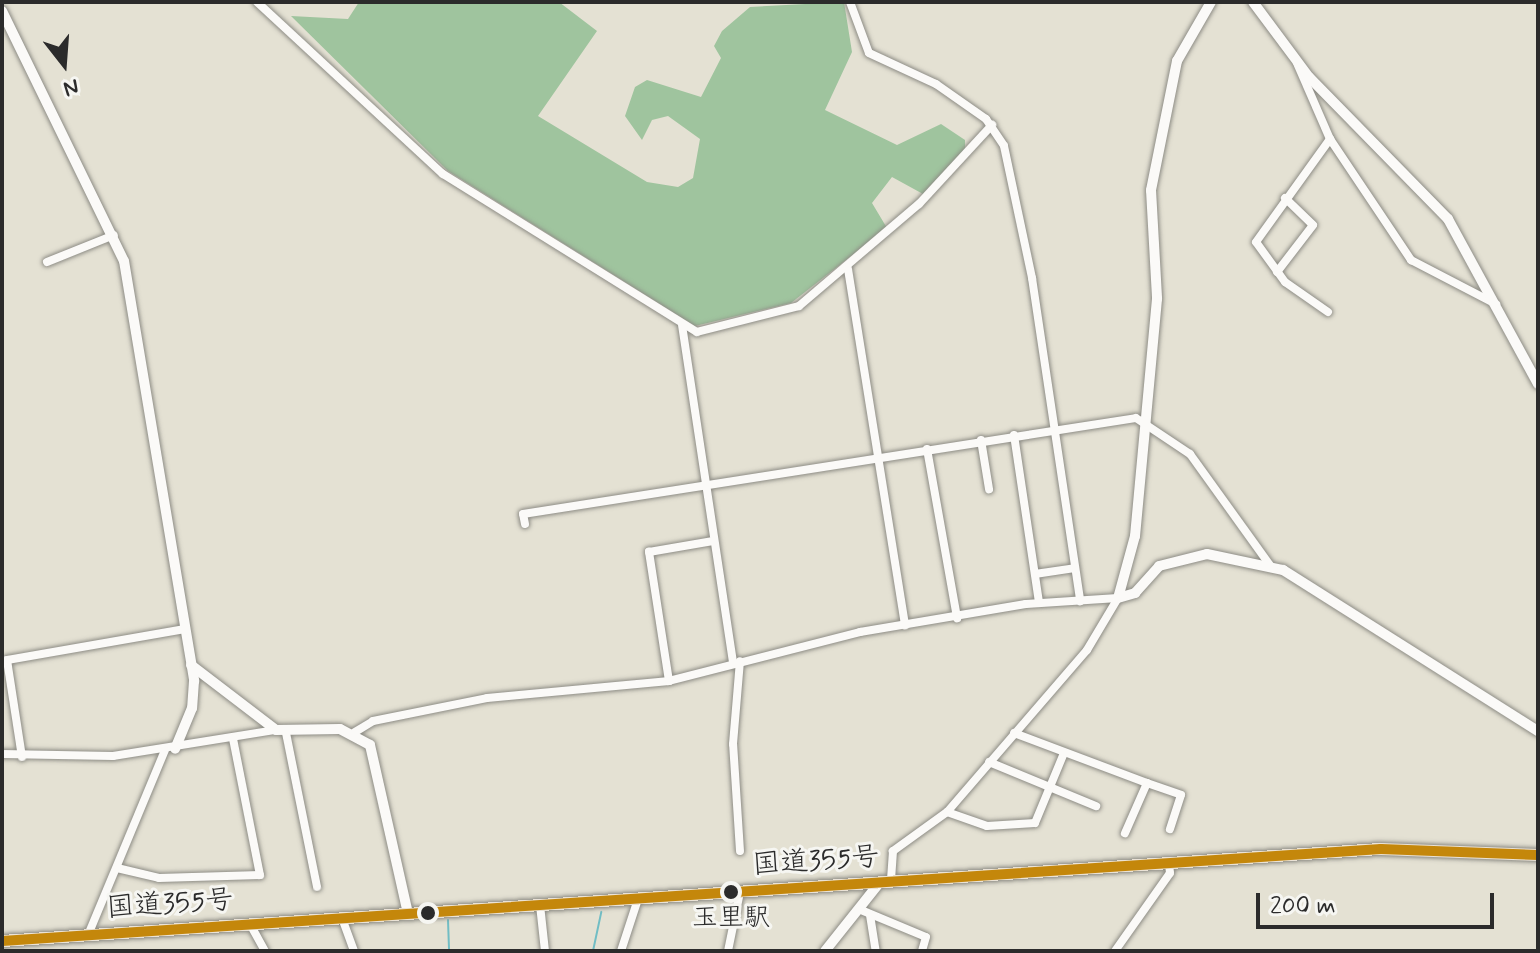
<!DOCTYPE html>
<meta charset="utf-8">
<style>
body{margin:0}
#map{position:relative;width:1540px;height:953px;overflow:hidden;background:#e4e1d3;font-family:Mynerve,"Klee One",sans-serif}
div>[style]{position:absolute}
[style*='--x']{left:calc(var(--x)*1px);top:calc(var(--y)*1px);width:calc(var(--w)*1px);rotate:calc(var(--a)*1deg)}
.forest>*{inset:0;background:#9fc49e}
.stream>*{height:2px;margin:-1px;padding:0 1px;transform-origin:1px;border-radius:1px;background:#71bdc4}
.roads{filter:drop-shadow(0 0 2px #8d8c85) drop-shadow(0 0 2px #8d8c85)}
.minor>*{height:8px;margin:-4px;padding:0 4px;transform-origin:4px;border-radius:4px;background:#fbfaf8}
.tertiary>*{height:10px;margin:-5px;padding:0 5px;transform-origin:5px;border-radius:5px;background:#fbfaf8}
.trunk>*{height:12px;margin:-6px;padding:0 6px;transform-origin:6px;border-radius:6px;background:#eae2d6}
.bus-1>*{height:10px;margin:-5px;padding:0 5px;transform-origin:5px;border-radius:5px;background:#c4870b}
.dots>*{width:22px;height:22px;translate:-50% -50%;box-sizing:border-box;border:4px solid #f6f6f2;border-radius:50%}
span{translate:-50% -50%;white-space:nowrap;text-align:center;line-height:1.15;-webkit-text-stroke:6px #f6f6f2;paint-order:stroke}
.bus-label{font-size:26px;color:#2b2b2b}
.street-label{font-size:28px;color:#2b2b2b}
.frame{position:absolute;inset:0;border:4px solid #2b2b2b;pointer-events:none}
.north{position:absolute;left:24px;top:24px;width:80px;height:80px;-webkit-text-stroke:6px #f6f6f2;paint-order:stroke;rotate:163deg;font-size:22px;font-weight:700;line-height:32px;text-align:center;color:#2b2b2b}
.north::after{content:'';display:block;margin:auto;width:28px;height:36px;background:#2b2b2b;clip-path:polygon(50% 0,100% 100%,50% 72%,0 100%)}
.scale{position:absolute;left:1256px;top:893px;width:238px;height:36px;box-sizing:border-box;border:4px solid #2b2b2b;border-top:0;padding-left:10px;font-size:24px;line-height:28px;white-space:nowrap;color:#2b2b2b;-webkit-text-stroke:6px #f6f6f2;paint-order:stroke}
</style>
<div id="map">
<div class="forest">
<i style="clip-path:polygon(359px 2px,559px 2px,597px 31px,538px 116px,647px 182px,678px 187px,693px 178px,700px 139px,668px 116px,652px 120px,642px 140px,625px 116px,635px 87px,647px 80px,701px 97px,721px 58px,714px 46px,722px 31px,750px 7px,844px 2px,852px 52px,825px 110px,897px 145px,941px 124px,965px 140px,965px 149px,923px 194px,892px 177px,872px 203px,887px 228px,791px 303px,695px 326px,448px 171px,291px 16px,348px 19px)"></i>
</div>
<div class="stream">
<i style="--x:448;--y:920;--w:31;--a:88"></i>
<i style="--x:593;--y:951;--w:40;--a:-78"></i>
</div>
<div class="roads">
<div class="minor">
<i style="--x:257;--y:2;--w:253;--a:42.8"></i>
<i style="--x:443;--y:174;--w:299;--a:31.9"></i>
<i style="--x:697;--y:332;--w:105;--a:-14.3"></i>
<i style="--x:799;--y:306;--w:157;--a:-40.4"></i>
<i style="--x:919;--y:204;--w:108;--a:-47.3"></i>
<i style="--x:850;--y:2;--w:54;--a:69.6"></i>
<i style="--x:869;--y:53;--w:74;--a:24.8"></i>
<i style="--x:936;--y:84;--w:61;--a:35"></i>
<i style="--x:986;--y:119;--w:32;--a:56"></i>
<i style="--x:1004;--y:146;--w:135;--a:78"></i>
<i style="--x:1032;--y:278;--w:327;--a:81.5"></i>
<i style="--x:1297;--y:63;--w:83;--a:66.5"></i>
<i style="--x:1330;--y:139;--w:146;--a:56.2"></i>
<i style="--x:1411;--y:260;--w:96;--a:27.4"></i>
<i style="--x:47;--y:262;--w:72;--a:-21.9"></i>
<i style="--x:848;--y:269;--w:361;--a:80.9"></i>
<i style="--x:1277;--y:272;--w:59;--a:-52.5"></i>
<i style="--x:1313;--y:225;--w:39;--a:-136"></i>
<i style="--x:1328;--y:312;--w:52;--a:-145.1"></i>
<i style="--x:1285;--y:282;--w:49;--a:-125.9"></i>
<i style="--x:1256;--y:242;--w:127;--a:-54.3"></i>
<i style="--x:682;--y:325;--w:342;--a:81.4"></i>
<i style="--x:1014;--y:435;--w:169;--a:81.5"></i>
<i style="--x:981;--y:440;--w:50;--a:80.7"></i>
<i style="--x:927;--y:449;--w:172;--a:79.9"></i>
<i style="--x:525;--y:524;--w:10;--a:-101"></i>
<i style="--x:523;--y:514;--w:620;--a:-8.9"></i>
<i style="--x:1136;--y:418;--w:65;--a:33.7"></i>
<i style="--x:1190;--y:454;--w:140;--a:54.3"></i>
<i style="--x:1035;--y:574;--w:40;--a:-8.5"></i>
<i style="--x:669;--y:681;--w:131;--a:-98.8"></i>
<i style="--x:649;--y:552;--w:65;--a:-9.8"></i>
<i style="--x:355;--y:732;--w:21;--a:-31"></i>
<i style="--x:373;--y:721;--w:116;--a:-11.4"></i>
<i style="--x:487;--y:698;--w:183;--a:-5.3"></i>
<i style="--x:669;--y:681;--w:197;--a:-14.4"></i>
<i style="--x:860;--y:632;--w:168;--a:-9.6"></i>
<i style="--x:1026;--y:604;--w:92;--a:-3.7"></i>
<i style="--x:1118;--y:598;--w:61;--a:120.8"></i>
<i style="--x:1087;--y:650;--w:214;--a:130.8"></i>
<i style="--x:947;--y:812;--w:67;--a:144.2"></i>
<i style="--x:893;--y:851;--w:30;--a:94"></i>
<i style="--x:286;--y:733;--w:157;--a:78.6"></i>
<i style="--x:1014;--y:733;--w:142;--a:20.6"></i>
<i style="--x:1147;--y:783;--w:55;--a:113.7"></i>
<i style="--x:2;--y:754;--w:111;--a:1"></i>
<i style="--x:113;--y:756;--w:165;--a:-9.1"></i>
<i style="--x:22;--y:757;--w:98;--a:-98.8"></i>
<i style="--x:7;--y:660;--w:181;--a:-9.9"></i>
<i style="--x:989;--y:762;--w:116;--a:22.4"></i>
<i style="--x:1147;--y:783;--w:36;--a:19"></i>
<i style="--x:1181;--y:795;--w:36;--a:108"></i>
<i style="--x:947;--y:812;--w:42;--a:19.3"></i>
<i style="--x:987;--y:826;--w:48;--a:-3.6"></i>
<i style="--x:1035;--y:823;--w:76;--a:-67.5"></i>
<i style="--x:740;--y:851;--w:107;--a:-93.7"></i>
<i style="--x:733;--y:744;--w:83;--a:-85.2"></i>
<i style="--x:117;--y:868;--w:43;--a:13.4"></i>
<i style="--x:159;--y:878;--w:101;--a:-1.7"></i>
<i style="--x:260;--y:875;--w:139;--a:-101.2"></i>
<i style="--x:540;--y:905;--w:46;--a:83.8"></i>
<i style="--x:861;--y:910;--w:70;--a:22.6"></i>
<i style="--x:926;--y:937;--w:15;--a:106"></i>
<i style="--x:870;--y:915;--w:36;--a:81"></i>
<i style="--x:342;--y:918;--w:35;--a:70"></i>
<i style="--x:250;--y:924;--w:31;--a:61"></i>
<i style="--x:88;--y:935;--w:200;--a:-67.4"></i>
<i style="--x:621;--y:951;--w:55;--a:-71.9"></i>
<i style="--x:728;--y:951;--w:60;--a:-78.5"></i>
<i style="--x:1115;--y:951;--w:95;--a:-54.8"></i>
<i style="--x:1170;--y:873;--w:10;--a:-96"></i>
</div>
<div class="tertiary">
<i style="--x:1211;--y:2;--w:68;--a:120"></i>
<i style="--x:1177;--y:61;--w:132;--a:101.4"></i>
<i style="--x:1151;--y:190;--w:109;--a:86.8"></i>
<i style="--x:1157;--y:299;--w:238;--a:95.3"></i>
<i style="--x:1135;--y:536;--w:64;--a:105.3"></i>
<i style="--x:1118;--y:598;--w:18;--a:-16"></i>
<i style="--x:1135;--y:593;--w:36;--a:-48"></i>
<i style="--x:1159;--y:566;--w:49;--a:-14"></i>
<i style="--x:1207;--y:554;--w:78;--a:11.9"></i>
<i style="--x:1283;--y:570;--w:302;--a:32.3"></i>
<i style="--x:1253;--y:2;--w:94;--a:53.3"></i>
<i style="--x:1309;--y:77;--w:199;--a:45.6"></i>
<i style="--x:1448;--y:219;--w:188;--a:61.4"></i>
<i style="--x:2;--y:11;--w:278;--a:64"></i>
<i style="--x:124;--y:261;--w:426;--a:80.5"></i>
<i style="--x:194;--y:681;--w:27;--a:94"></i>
<i style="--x:192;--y:708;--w:44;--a:112.5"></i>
<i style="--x:191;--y:665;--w:107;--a:37.4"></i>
<i style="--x:276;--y:730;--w:64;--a:-0.9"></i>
<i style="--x:340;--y:729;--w:34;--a:28"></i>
<i style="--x:370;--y:745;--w:172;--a:77.3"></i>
<i style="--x:825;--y:951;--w:88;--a:-51.4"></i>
</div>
<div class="trunk">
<i style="--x:2;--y:941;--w:1382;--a:-3.82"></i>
<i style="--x:1381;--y:849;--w:157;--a:2.2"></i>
</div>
</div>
<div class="bus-1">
<i style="--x:2;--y:941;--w:1382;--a:-3.82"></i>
<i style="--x:1381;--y:849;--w:157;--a:2.2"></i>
</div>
<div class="dots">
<i style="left:731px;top:892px;background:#2b2b2b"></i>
<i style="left:428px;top:913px;background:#2b2b2b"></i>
</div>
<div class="bus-label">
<span style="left:731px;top:919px">玉里駅</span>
</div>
<div class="street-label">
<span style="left:816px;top:862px;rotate:-4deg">国道355号</span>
<span style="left:170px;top:905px;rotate:-4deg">国道355号</span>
</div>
<div class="frame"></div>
<div class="north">N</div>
<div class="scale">200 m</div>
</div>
